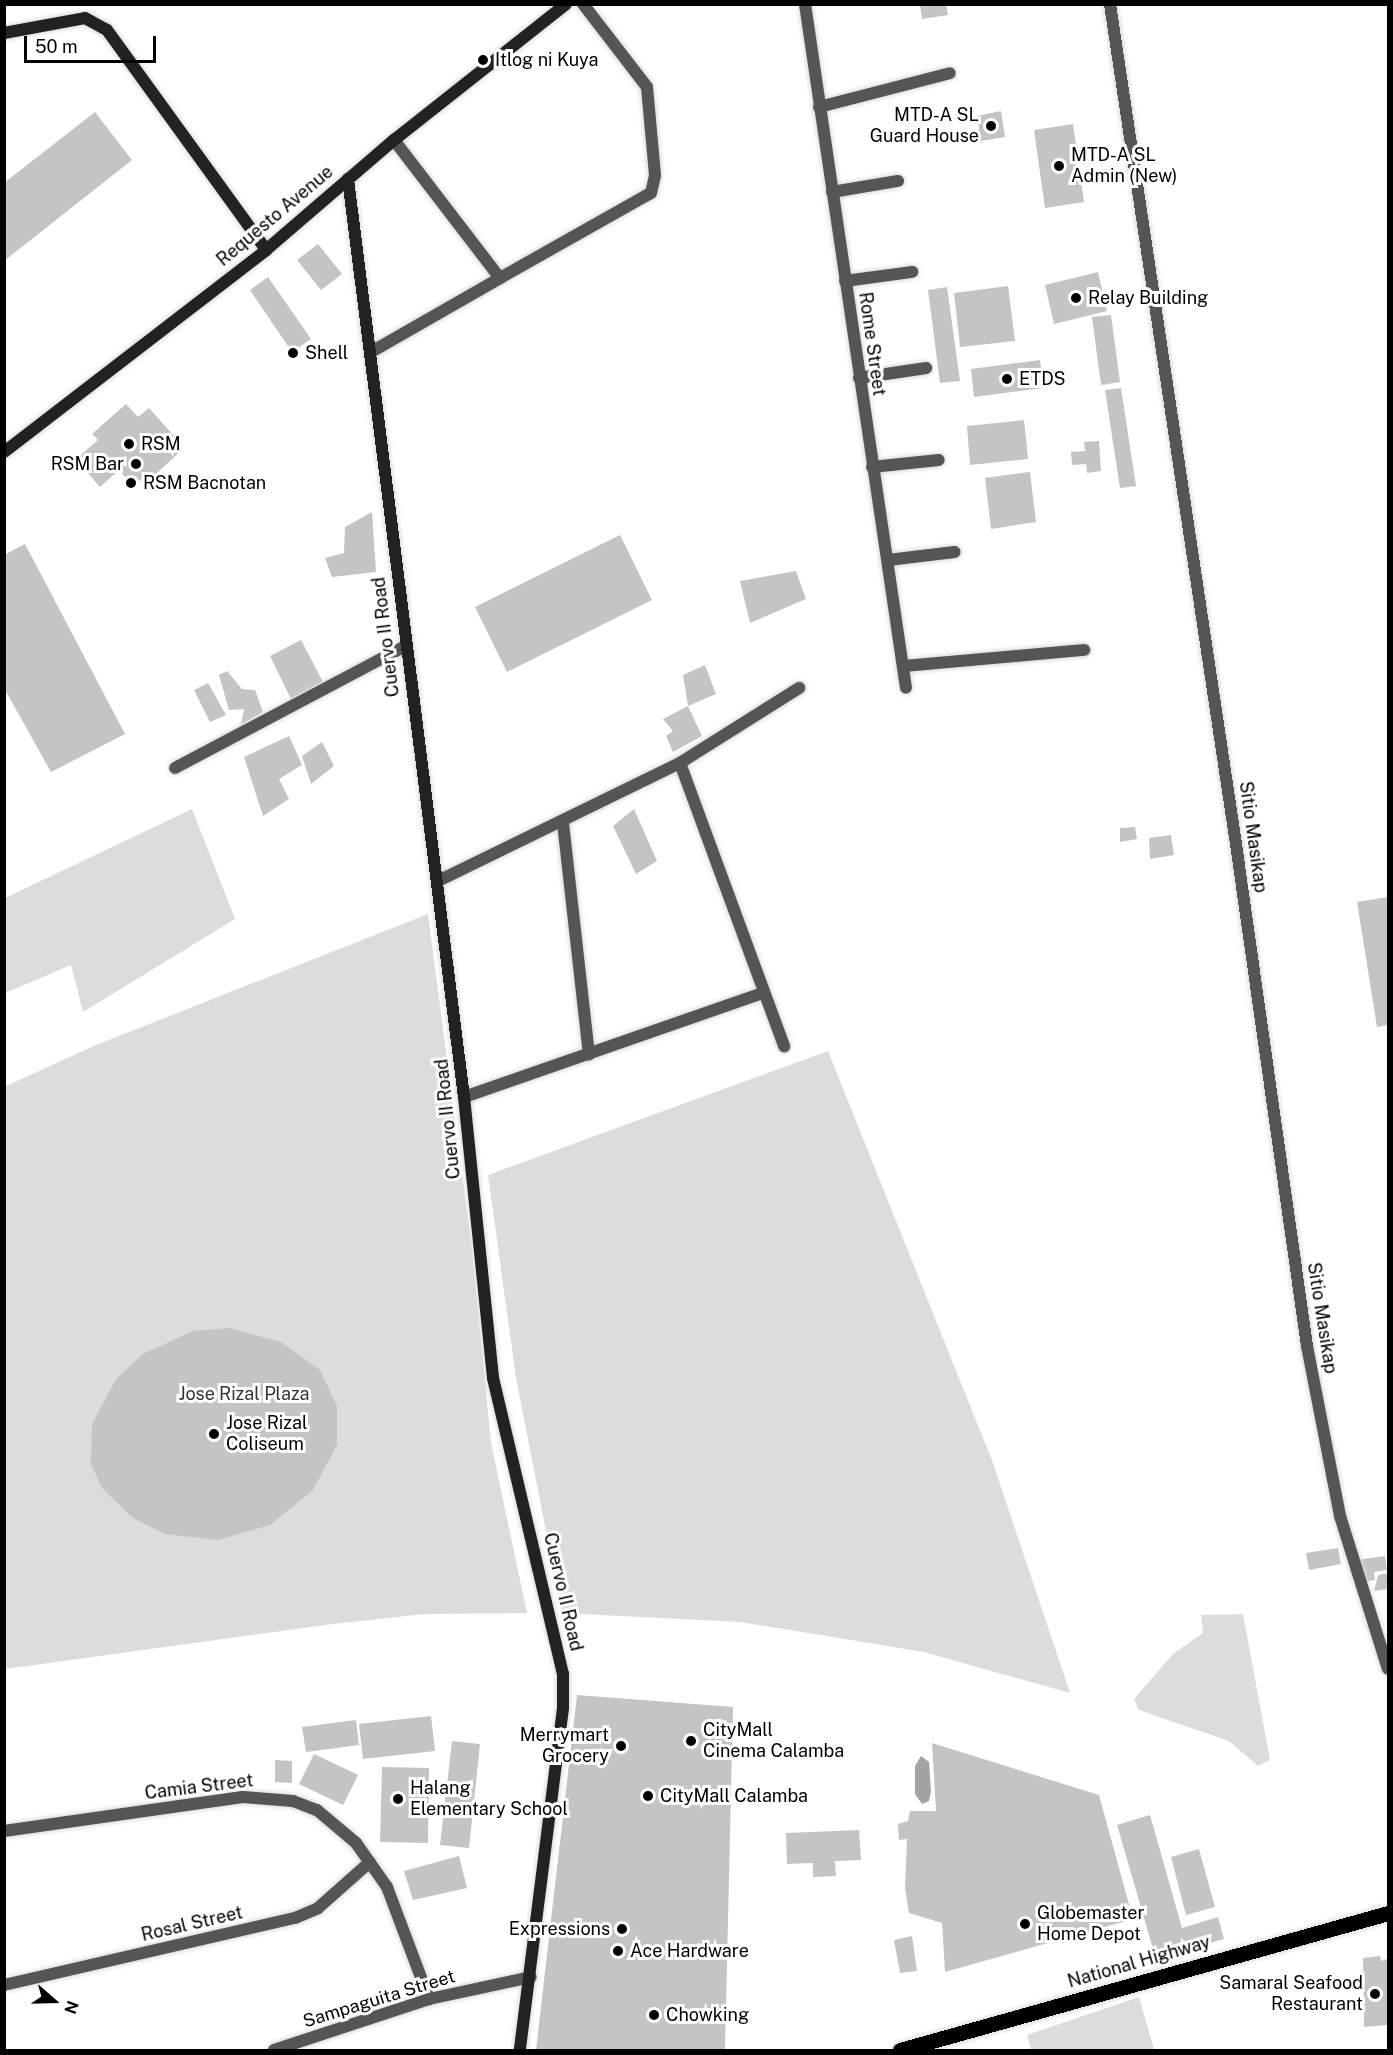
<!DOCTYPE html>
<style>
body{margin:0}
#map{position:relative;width:1393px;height:2055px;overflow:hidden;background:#fff;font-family:"Public Sans",sans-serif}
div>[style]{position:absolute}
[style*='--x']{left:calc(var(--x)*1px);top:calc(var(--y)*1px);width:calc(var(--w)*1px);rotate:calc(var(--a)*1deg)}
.green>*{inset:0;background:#dcdcdc}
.water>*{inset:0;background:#a3a3a3}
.building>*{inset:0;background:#c4c4c4}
.roads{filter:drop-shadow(0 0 2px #dbdbdb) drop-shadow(0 0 2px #dbdbdb)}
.street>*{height:12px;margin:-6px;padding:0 6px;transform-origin:6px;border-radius:6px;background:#555}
.secondary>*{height:12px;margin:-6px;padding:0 6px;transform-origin:6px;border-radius:6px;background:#222}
.primary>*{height:15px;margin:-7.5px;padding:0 7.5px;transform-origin:7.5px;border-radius:7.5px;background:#000}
.dots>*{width:16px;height:16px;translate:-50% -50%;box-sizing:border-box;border:3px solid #fff;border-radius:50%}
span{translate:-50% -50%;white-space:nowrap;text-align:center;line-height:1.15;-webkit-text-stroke:6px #fff;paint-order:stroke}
.poi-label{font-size:18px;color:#000}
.left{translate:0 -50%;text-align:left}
.right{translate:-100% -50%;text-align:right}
.street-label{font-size:18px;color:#000}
.park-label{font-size:18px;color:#333}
.frame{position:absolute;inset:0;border:6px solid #000;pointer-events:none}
.north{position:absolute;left:24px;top:1971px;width:60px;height:60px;-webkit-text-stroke:4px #fff;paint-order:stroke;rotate:110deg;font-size:16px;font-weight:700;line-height:24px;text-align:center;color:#000}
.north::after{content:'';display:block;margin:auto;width:21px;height:27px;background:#000;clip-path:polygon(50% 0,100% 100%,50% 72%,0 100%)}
.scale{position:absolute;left:24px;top:36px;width:132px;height:27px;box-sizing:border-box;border:3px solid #000;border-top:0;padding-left:8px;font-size:18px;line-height:21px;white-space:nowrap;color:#000;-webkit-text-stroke:4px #fff;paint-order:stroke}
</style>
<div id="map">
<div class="green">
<i style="clip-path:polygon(192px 809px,235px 919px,83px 1012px,71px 965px,5px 993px,5px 898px)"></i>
<i style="clip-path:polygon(428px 914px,472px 1251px,491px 1443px,527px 1613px,425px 1614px,333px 1624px,5px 1669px,4px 1087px,96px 1045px)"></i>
<i style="clip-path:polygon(828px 1051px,993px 1463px,1070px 1693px,924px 1652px,740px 1622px,562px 1613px,516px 1378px,488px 1175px)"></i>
<i style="clip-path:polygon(1243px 1614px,1270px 1760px,1258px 1766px,1229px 1741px,1139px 1710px,1134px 1699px,1173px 1654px,1203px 1633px,1201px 1615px)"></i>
<i style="clip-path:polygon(1139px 1997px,1154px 2050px,1031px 2050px,1027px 2035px)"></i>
</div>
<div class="water">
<i style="clip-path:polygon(921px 1756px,929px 1762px,931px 1792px,929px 1801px,922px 1804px,915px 1794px,915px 1766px)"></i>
</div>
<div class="building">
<i style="clip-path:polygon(920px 4px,946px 4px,948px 15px,922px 19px)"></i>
<i style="clip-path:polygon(1001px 111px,1005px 137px,981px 141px,977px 116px)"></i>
<i style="clip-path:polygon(95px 112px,132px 160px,4px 261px,4px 183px)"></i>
<i style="clip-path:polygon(1073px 124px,1084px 202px,1045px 208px,1034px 130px)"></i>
<i style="clip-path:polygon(318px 244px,342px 274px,321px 290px,297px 260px)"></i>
<i style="clip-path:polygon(1098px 272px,1107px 311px,1054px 324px,1045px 285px)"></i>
<i style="clip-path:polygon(268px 277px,311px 339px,292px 352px,250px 290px)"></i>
<i style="clip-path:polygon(1008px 286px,1015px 341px,960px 347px,954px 293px)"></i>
<i style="clip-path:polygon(947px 287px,960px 381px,940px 383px,928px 290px)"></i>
<i style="clip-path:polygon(1111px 315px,1120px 382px,1101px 385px,1092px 317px)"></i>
<i style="clip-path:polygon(1040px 360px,1043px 388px,974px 397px,971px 369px)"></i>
<i style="clip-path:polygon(1121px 388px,1136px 486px,1120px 488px,1105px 390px)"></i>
<i style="clip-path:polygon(126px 404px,138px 417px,149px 408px,174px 436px,170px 439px,181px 451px,147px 482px,143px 478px,133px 486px,119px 470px,100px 487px,76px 459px,98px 440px,92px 434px)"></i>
<i style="clip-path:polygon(1024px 420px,1028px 459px,970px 465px,967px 426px)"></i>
<i style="clip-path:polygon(1099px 441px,1101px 471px,1087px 473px,1086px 464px,1072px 465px,1071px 452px,1085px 451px,1084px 442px)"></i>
<i style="clip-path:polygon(1030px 472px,1036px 522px,991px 529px,985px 478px)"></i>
<i style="clip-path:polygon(372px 512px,376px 572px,332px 577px,325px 558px,344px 553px,345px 527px)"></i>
<i style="clip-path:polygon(620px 535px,652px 600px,507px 672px,475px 607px)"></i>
<i style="clip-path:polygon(25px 544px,125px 734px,51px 772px,4px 688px,4px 555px)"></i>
<i style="clip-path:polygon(796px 571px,806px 599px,750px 623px,740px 581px)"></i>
<i style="clip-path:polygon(301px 640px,323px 682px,291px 699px,270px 656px)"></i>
<i style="clip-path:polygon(705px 665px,716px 694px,688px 706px,683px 675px)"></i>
<i style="clip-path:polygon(227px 671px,242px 689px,255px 690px,263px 712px,241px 725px,244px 709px,229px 710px,219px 675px)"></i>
<i style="clip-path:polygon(208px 683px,226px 715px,210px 722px,194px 690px)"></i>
<i style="clip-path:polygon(688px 706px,702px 736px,673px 752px,666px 736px,673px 731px,663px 719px)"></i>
<i style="clip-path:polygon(289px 736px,302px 765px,279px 779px,289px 799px,263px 816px,244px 757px)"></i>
<i style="clip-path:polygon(322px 742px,334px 766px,311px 784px,302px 756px)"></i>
<i style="clip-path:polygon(634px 809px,657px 861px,636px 874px,613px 826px)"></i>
<i style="clip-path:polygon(1135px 827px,1137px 839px,1120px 842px,1120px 828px)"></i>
<i style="clip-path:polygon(1171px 835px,1174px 855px,1150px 859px,1149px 838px)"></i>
<i style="clip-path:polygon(1388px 897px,1388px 1025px,1377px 1027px,1357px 902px)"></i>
<i style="clip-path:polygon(229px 1328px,281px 1342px,320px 1370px,337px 1406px,337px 1445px,313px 1490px,270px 1525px,218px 1540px,165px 1534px,133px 1518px,102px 1488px,91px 1464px,92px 1424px,116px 1379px,143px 1354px,193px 1331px)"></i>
<i style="clip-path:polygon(1338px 1548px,1341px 1564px,1309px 1570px,1306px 1553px)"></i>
<i style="clip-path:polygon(1385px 1556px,1387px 1570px,1374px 1572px,1375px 1580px,1361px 1582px,1357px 1560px)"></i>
<i style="clip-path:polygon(1388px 1573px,1388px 1589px,1374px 1591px,1378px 1575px)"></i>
<i style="clip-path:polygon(577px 1695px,733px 1707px,725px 2050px,536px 2050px)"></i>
<i style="clip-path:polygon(431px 1716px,435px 1751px,363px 1759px,359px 1724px)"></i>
<i style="clip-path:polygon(356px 1720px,359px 1745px,306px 1752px,302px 1727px)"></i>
<i style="clip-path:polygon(452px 1741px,480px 1744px,469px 1848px,440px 1845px)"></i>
<i style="clip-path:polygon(932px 1743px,1099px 1795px,1133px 1919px,945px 1972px,942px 1923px,909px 1913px,905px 1888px,907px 1839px,899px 1840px,898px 1824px,908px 1821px,910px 1811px,936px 1811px)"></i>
<i style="clip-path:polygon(314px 1754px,358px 1775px,343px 1805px,299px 1784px)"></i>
<i style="clip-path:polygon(275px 1760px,292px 1761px,292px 1783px,275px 1782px)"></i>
<i style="clip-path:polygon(382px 1767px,429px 1768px,428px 1843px,380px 1842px)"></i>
<i style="clip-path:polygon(1150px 1815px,1182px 1928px,1218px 1917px,1224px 1939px,1156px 1959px,1117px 1825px)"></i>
<i style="clip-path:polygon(859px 1830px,861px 1860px,835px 1861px,836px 1876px,813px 1877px,813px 1863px,787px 1864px,786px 1833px)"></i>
<i style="clip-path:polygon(1199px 1849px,1215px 1907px,1186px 1915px,1171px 1857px)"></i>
<i style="clip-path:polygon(459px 1856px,467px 1888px,413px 1900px,404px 1871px)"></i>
<i style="clip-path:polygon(912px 1936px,917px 1971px,900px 1973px,894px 1940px)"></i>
<i style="clip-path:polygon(1380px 1956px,1381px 1961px,1387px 1959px,1388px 1974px,1388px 2025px,1364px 2027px,1363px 1958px)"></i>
</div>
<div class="roads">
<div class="street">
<i style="--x:805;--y:4;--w:691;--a:81.6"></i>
<i style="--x:1110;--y:4;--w:842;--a:81.47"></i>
<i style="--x:1235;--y:837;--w:514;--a:81.95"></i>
<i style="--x:1307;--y:1346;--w:173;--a:79"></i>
<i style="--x:1340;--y:1516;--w:160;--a:72.6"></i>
<i style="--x:819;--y:107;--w:135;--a:-14.5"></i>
<i style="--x:394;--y:140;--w:174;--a:52.5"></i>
<i style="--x:500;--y:278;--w:173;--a:-29.4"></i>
<i style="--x:651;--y:193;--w:18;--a:-77"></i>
<i style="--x:655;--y:175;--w:88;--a:-95.2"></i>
<i style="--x:647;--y:87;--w:105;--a:-127.6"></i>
<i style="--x:832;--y:192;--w:67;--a:-9.5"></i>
<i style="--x:845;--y:281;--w:68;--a:-7.7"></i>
<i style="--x:371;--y:352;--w:149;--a:-29.8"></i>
<i style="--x:859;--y:378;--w:68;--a:-8.5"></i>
<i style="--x:872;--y:467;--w:67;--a:-6"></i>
<i style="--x:888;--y:560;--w:67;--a:-6.8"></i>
<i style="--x:904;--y:666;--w:181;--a:-5.1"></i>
<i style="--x:680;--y:763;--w:302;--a:69.8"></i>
<i style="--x:175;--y:768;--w:260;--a:-27.9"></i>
<i style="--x:563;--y:823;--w:233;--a:83.6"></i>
<i style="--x:438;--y:881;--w:269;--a:-26"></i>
<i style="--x:680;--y:763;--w:141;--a:-32.2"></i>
<i style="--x:464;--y:1097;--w:316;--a:-19.2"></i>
<i style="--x:4;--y:1831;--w:241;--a:-8.1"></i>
<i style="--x:243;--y:1797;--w:50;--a:4.6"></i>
<i style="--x:293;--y:1801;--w:26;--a:21"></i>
<i style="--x:317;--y:1810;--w:51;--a:40.2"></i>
<i style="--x:356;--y:1843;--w:54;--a:54.8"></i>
<i style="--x:387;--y:1887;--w:120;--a:69.4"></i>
<i style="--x:4;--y:1985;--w:299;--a:-13"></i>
<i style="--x:295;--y:1918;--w:25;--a:-23"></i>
<i style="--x:318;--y:1908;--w:69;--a:-41.5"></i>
<i style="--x:274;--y:2050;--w:163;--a:-18.2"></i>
<i style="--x:429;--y:1999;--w:104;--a:-12.2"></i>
</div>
<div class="secondary">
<i style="--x:4;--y:33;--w:82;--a:-10.5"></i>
<i style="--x:85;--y:18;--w:25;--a:29"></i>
<i style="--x:107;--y:30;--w:271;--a:54.1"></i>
<i style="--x:348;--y:179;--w:925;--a:82.8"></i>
<i style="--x:464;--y:1097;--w:282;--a:84.1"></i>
<i style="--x:493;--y:1378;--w:304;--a:76.7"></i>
<i style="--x:563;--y:1674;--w:34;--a:90"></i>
<i style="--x:563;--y:1708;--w:345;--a:97.2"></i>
<i style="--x:4;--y:452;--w:331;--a:-37.6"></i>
<i style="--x:266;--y:250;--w:169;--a:-40.7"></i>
<i style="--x:394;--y:140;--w:219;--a:-38.3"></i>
</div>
<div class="primary">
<i style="--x:900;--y:2050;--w:507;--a:-15.68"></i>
</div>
</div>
<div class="dots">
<i style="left:483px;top:60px;background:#000"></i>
<i style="left:991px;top:126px;background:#000"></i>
<i style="left:1059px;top:166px;background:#000"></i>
<i style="left:1076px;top:298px;background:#000"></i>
<i style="left:293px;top:353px;background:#000"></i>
<i style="left:1007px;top:379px;background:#000"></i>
<i style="left:129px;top:444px;background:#000"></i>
<i style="left:136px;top:464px;background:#000"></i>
<i style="left:131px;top:483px;background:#000"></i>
<i style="left:214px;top:1434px;background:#000"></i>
<i style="left:691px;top:1741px;background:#000"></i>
<i style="left:621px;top:1746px;background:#000"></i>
<i style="left:648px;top:1796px;background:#000"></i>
<i style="left:398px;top:1799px;background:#000"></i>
<i style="left:1025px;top:1924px;background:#000"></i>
<i style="left:622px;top:1929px;background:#000"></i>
<i style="left:618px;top:1951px;background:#000"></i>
<i style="left:1375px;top:1994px;background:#000"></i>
<i style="left:654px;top:2015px;background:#000"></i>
</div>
<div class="poi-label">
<span class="left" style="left:495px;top:60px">Itlog ni Kuya</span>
<span class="right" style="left:979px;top:126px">MTD-A SL<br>Guard House</span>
<span class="left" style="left:1071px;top:166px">MTD-A SL<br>Admin (New)</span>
<span class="left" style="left:1088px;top:298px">Relay Building</span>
<span class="left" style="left:305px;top:353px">Shell</span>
<span class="left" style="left:1019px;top:379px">ETDS</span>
<span class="left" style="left:141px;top:444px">RSM</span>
<span class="right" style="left:124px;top:464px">RSM Bar</span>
<span class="left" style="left:143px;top:483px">RSM Bacnotan</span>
<span class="left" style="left:226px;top:1434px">Jose Rizal<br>Coliseum</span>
<span class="left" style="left:703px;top:1741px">CityMall<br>Cinema Calamba</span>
<span class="right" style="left:609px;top:1746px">Merrymart<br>Grocery</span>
<span class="left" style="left:410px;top:1799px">Halang<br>Elementary School</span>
<span class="left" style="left:660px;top:1796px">CityMall Calamba</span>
<span class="left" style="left:1037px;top:1924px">Globemaster<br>Home Depot</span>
<span class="right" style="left:610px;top:1929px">Expressions</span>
<span class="left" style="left:630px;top:1951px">Ace Hardware</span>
<span class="right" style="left:1363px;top:1994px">Samaral Seafood<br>Restaurant</span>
<span class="left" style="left:666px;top:2015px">Chowking</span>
</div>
<div class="street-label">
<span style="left:275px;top:216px;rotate:-40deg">Requesto Avenue</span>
<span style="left:872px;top:344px;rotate:82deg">Rome Street</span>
<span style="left:386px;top:637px;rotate:-97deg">Cuervo II Road</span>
<span style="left:1253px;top:837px;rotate:82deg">Sitio Masikap</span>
<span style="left:448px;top:1119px;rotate:-96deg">Cuervo II Road</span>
<span style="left:1322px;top:1318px;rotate:81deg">Sitio Masikap</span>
<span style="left:563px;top:1592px;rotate:77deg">Cuervo II Road</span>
<span style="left:199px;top:1787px;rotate:-7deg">Camia Street</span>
<span style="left:192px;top:1924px;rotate:-13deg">Rosal Street</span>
<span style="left:1139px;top:1962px;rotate:-16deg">National Highway</span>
<span style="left:379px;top:1999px;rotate:-17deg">Sampaguita Street</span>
</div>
<div class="park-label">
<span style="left:244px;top:1394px">Jose Rizal Plaza</span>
</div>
<div class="frame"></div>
<div class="north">N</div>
<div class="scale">50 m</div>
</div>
